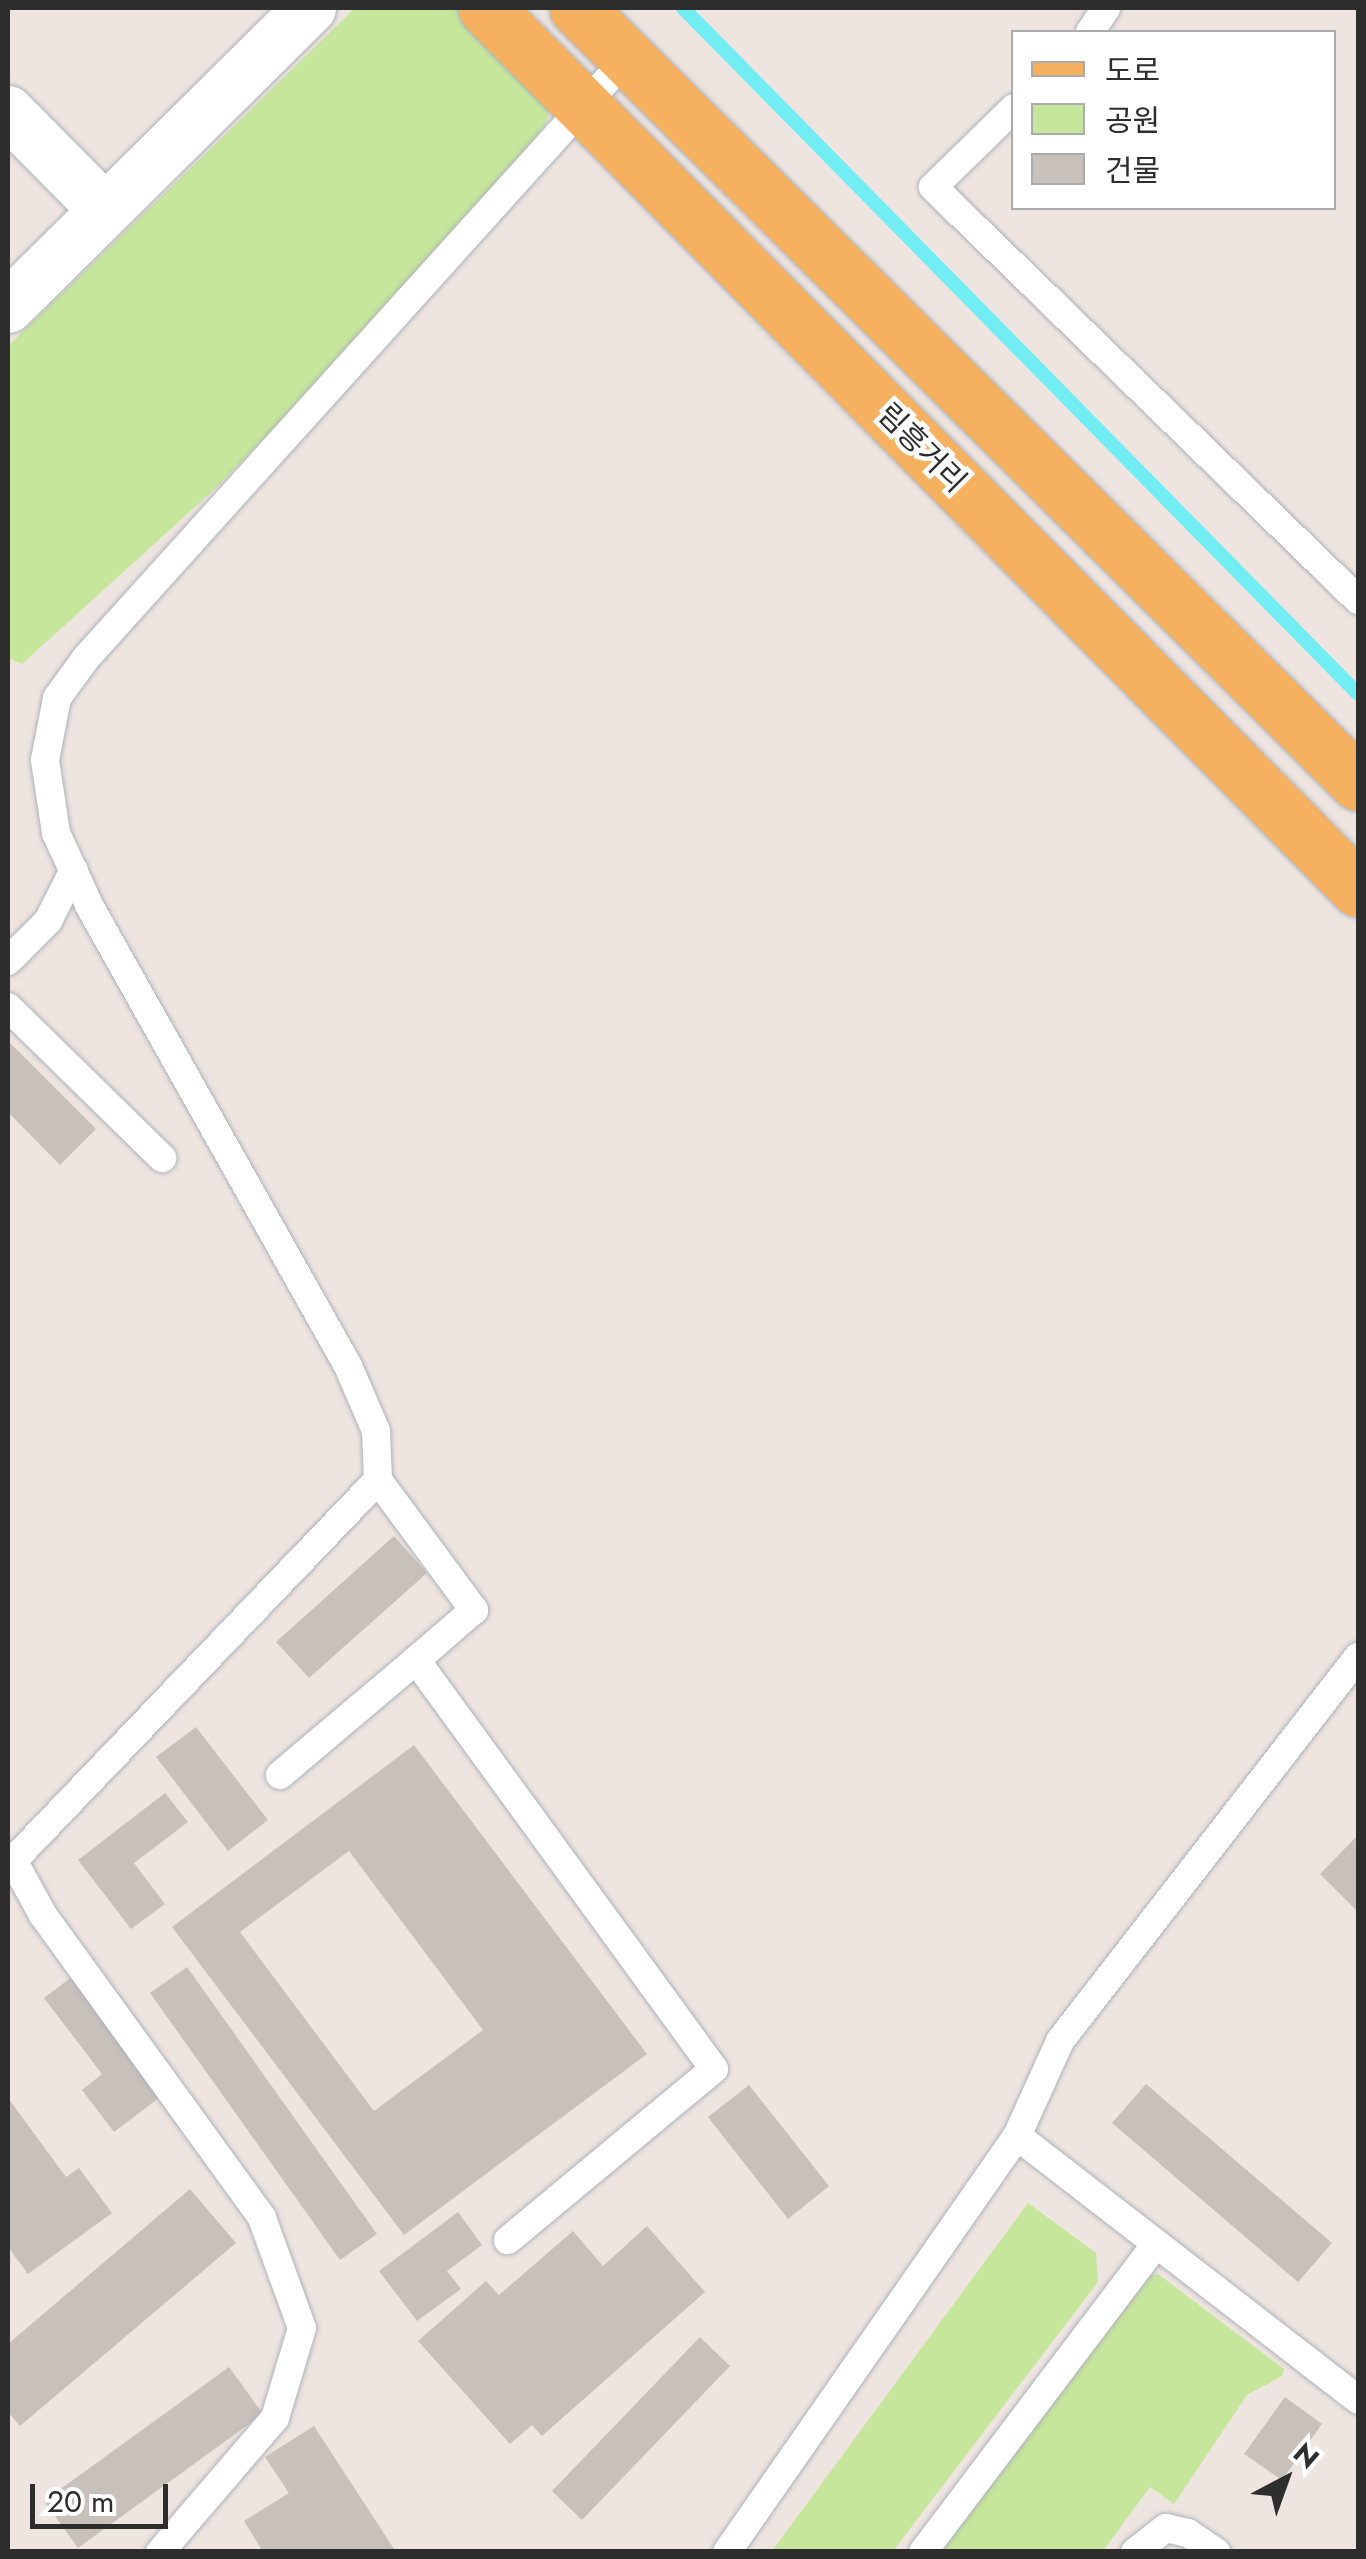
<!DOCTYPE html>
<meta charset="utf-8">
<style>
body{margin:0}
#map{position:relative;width:1366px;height:2559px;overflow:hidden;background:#efe5e0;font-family:Jost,"Noto Sans KR",sans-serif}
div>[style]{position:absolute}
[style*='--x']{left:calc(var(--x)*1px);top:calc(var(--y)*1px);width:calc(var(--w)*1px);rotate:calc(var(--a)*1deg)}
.green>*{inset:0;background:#c6e69c}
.stream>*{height:14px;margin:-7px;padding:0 7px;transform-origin:7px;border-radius:7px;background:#71edf3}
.building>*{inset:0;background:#c8c0bb}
.roads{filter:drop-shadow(0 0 2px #adb2ba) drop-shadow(0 0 2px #adb2ba)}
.lane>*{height:28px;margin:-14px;padding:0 14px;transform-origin:14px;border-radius:14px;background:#fff}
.street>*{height:52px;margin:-26px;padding:0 26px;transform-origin:26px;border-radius:26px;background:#fff}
.primary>*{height:55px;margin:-27.5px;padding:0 27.5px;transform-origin:27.5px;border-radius:27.5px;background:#f5b15f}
span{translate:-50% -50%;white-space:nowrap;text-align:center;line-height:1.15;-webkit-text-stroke:9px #fff;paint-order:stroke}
.street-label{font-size:30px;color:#2d2d2d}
.frame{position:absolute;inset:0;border:10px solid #2d2d2d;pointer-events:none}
.legend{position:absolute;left:1011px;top:30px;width:325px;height:180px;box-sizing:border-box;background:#fff;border:2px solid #ababab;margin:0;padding:12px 18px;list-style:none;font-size:30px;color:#2d2d2d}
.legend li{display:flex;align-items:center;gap:20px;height:50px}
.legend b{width:50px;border:2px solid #ababab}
.north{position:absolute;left:1236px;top:2429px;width:100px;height:100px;-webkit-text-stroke:8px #fff;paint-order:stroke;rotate:41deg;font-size:28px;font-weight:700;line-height:40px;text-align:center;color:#2d2d2d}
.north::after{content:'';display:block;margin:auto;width:35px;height:45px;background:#2d2d2d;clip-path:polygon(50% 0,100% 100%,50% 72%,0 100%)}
.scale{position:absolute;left:30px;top:2484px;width:138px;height:45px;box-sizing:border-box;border:5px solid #2d2d2d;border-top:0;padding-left:12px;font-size:30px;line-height:35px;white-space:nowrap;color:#2d2d2d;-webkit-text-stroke:8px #fff;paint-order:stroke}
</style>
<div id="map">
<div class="green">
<i style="clip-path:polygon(355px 8px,457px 8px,532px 80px,549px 105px,548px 120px,489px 204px,217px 487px,22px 664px,8px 658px,8px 346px)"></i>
<i style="clip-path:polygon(1028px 2203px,1096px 2253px,1098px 2282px,893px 2551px,772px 2551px)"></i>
<i style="clip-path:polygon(1158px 2274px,1284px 2369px,1282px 2376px,1247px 2395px,1174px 2504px,1150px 2487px,1103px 2551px,939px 2552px,1149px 2276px)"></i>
</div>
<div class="stream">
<i style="--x:683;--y:8;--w:962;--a:45.46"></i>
</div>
<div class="building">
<i style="clip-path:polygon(8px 1041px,96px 1129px,60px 1165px,8px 1112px)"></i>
<i style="clip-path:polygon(394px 1536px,427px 1573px,309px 1678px,276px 1642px)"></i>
<i style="clip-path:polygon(196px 1727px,268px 1820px,228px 1851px,156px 1757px)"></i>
<i style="clip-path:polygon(evenodd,414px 1745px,647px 2054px,404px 2235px,172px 1927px,414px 1745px,349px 1851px,483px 2030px,374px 2111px,240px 1932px,349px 1851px)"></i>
<i style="clip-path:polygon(165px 1793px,188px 1822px,134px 1863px,165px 1904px,131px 1929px,78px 1860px)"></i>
<i style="clip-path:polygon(1358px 1835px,1358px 1912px,1320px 1874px)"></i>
<i style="clip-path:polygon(187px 1967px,377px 2234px,340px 2260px,150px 1993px)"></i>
<i style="clip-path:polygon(73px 1976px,164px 2094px,114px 2132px,82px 2090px,102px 2074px,44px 1998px)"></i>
<i style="clip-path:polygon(1146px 2084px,1332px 2243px,1298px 2282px,1112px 2123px)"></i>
<i style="clip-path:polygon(749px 2085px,829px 2186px,788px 2219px,708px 2117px)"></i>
<i style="clip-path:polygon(8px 2098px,66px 2177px,79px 2168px,112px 2213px,28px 2274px,8px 2247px)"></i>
<i style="clip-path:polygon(190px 2189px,236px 2243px,20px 2426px,8px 2412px,8px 2344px)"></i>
<i style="clip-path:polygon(458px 2212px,482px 2245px,447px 2271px,461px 2289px,417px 2321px,379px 2271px)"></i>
<i style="clip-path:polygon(647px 2226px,705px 2292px,542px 2436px,532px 2425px,510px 2444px,418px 2341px,486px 2281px,499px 2295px,573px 2231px,603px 2266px)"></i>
<i style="clip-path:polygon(700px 2337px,730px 2366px,582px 2520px,552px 2491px)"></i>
<i style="clip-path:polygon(229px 2367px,263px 2414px,78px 2548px,44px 2501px)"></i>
<i style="clip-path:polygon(1285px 2397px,1322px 2424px,1282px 2480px,1244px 2454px)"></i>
<i style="clip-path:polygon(314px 2426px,396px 2552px,263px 2552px,244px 2521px,289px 2493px,265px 2457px)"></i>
</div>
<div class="roads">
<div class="lane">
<i style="--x:1090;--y:32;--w:29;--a:-56"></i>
<i style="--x:1014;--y:108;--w:113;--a:135.7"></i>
<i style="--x:933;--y:187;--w:593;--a:44.18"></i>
<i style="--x:8;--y:961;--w:57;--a:-45"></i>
<i style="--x:48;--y:921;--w:57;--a:-63"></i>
<i style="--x:8;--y:1007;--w:216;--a:44.4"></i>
<i style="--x:378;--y:1480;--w:162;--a:53.6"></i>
<i style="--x:474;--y:1610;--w:77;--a:139.2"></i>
<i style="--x:416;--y:1660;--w:506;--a:53.92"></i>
<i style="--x:714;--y:2069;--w:268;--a:140.3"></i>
<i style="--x:280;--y:1775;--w:178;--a:-40.2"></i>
<i style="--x:14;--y:1862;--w:60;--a:61.3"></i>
<i style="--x:43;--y:1915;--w:374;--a:54.1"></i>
<i style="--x:262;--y:2218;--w:117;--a:70"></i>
<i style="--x:302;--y:2328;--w:94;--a:106.7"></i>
<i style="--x:275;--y:2418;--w:177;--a:130.6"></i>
<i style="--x:8;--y:1866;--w:535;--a:-46.21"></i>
<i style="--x:378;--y:1480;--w:49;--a:-92.3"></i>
<i style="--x:376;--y:1431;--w:71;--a:-113.3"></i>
<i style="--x:348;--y:1366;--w:527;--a:-119.34"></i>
<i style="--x:90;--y:907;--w:81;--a:-114.7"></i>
<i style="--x:56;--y:833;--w:74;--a:-98.6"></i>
<i style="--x:45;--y:760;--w:63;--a:-79"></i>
<i style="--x:57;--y:698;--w:49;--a:-54.1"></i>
<i style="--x:86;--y:658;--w:808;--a:-47.96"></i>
<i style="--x:1017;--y:2136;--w:431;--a:37.7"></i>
<i style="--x:727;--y:2552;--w:507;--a:-55.12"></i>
<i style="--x:1017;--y:2136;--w:104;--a:-65.6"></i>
<i style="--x:1060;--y:2041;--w:486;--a:-52.2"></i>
<i style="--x:923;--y:2552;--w:385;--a:-52.9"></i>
<i style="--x:1135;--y:2552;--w:39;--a:-38"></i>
<i style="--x:1166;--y:2528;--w:23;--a:13"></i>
<i style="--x:1188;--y:2533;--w:34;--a:34"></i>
</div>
<div class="street">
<i style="--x:8;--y:112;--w:138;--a:45.3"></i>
<i style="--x:8;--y:307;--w:425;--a:-44.7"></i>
</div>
<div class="primary">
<i style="--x:486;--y:8;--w:1240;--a:45.29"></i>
<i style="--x:577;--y:8;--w:1100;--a:44.78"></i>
</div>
</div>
<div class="street-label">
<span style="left:922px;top:448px;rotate:45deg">림흥거리</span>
</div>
<div class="frame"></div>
<ul class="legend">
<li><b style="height:12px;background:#f5b15f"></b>도로</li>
<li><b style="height:28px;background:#c6e69c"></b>공원</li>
<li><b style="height:28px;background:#c8c0bb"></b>건물</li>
</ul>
<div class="north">N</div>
<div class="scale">20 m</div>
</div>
